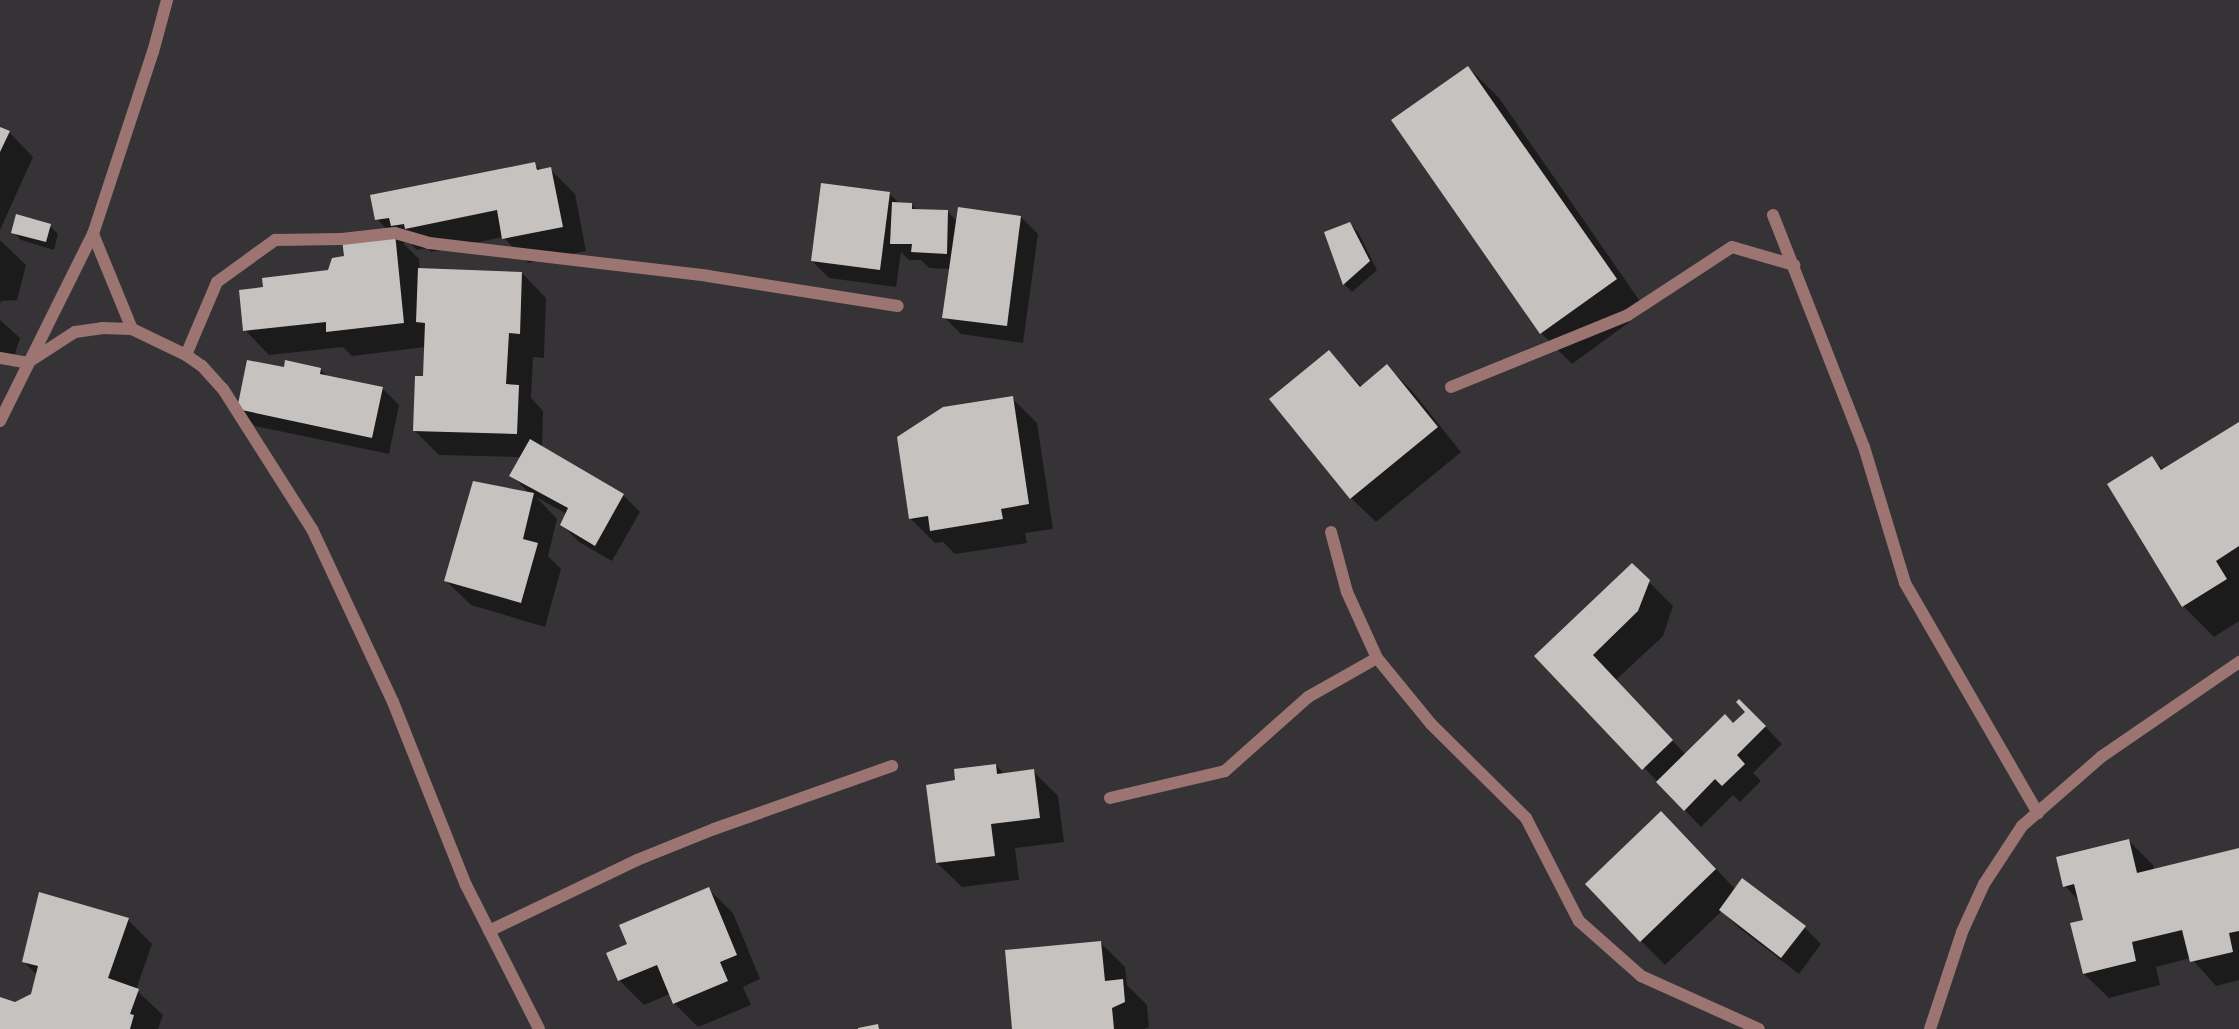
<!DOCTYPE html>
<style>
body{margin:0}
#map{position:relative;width:2239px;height:1029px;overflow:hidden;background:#353336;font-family:"Golos Text",sans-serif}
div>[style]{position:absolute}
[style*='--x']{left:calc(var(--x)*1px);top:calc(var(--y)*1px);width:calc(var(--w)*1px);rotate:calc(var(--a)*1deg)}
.shadow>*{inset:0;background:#0007}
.building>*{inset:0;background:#c6c2c0}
.minor>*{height:12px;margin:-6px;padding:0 6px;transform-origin:6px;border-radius:6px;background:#9c7572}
span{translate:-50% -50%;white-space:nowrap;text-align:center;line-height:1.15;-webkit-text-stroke:6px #1c1b1c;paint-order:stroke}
</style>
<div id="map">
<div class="shadow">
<i style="clip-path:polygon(1468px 67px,1499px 98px,1646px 310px,1572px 364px,1541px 333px,1393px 120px)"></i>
<i style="clip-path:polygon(0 128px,9px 132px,33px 157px,0 230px)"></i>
<i style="clip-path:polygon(534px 164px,542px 171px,550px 169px,575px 194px,586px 251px,528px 263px,503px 237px,431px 252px,427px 248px,417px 250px,409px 242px,403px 243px,419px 259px,420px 270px,522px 273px,546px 298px,544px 358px,533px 357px,531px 398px,543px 411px,542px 448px,623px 495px,640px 512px,612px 561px,579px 542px,562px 525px,567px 514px,536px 497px,557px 519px,548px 556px,561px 569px,545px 627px,471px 605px,446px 581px,530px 494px,511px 475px,522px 457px,439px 455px,414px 430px,424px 378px,425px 347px,352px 356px,343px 347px,269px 355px,245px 330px,264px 289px,330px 272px,346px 258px,392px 235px,377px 219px)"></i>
<i style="clip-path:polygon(889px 193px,900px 204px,911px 204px,918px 211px,947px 211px,957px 221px,1021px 217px,1038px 234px,1023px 343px,961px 334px,944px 317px,950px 269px,929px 268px,921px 260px,909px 260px,901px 252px,896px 287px,829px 278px,812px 261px)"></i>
<i style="clip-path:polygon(1350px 224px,1358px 232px,1377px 270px,1352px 292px,1344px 284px,1326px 233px)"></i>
<i style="clip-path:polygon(50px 226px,58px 234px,54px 250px,21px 240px,13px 232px)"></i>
<i style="clip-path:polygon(0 240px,26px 265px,17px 300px,1px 301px,0 304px)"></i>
<i style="clip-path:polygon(0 320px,20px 338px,11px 366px,0 363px)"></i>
<i style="clip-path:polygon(1329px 352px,1362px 387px,1387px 366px,1412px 391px,1461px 452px,1376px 522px,1351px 498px)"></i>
<i style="clip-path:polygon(286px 362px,321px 370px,328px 377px,382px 388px,399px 405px,389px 454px,255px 426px,238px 409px,285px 369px)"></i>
<i style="clip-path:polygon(1012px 398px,1037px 423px,1053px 529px,1025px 533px,1027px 543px,955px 554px,943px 542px,935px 543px,910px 518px)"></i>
<i style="clip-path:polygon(2239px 423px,2239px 621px,2214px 637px,2183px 606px,2152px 458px,2164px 470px)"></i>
<i style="clip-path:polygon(1632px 565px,1673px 606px,1663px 636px,1616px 680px,1686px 755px,1733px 725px,1756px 717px,1782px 744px,1753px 773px,1761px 781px,1740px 802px,1733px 795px,1701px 827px,1537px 656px)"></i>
<i style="clip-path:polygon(996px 765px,1005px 775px,1033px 771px,1058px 796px,1064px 842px,1015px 848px,1019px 880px,962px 887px,937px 863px,957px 782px)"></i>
<i style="clip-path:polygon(1686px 837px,1736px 890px,1805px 928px,1821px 944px,1799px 974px,1738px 927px,1722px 911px,1665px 965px,1641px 941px)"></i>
<i style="clip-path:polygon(2128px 840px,2153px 865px,2154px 871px,2239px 849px,2239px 980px,2216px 986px,2191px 958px,2156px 967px,2160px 985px,2109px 998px,2084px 974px,2085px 921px,2080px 902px,2065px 886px)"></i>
<i style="clip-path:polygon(708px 889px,733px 913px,760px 979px,743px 987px,751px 1005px,698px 1027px,674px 1003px,670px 994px,644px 1005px,619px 980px,629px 944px)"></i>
<i style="clip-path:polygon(128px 920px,152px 944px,136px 990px,163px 1015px,158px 1029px,0 1029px,0 999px,16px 1004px,32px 995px,37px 975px,23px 961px)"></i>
<i style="clip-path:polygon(1101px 943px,1125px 967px,1127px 985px,1147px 1005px,1149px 1027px,1144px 1029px,1014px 1029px)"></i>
</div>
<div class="building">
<i style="clip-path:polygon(1468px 66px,1617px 279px,1540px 334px,1391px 120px)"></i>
<i style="clip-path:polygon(0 127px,10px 131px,0 152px)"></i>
<i style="clip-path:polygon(535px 162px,537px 170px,551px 167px,563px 227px,502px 239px,497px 210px,405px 229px,404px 224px,391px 226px,389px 218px,375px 220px,370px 195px)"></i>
<i style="clip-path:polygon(821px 183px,890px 192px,880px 270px,811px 261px)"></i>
<i style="clip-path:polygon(892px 202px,912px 203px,912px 209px,948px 210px,947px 254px,911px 252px,912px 244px,890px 244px)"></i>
<i style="clip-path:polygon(958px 207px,1021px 216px,1007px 326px,942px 318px)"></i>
<i style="clip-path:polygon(16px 214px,51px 224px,46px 242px,11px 233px)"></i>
<i style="clip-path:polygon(1350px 222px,1370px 261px,1343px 285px,1324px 232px)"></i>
<i style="clip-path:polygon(395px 233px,404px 323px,326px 332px,326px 322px,243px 331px,239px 290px,263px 287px,262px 278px,328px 270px,332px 258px,344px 256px,342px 239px)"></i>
<i style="clip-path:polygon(418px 268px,522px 272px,520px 334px,509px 333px,506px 384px,519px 385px,517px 434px,413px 431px,415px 376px,423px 376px,425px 323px,416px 322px)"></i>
<i style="clip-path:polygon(1329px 350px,1360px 387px,1387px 364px,1438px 427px,1350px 499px,1269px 399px)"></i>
<i style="clip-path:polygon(247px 360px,284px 367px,285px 360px,321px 368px,320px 374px,383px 387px,372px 438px,237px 409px)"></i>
<i style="clip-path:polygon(1013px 396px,1029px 504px,1001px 509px,1003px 519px,930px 531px,928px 516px,909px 519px,897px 437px,943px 407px)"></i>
<i style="clip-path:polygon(2239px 422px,2239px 546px,2216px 561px,2227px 579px,2182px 607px,2107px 484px,2152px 456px,2161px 470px)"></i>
<i style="clip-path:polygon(530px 439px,624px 494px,595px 546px,560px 525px,568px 508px,509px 476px)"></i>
<i style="clip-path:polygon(473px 481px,534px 493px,523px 539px,538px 543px,521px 603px,444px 581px)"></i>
<i style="clip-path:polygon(1632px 563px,1650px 580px,1638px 611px,1593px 655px,1673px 740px,1642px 770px,1534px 656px)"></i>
<i style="clip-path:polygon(1739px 699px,1766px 726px,1737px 755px,1745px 764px,1722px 786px,1715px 779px,1684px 811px,1656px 782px,1725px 714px,1733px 723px,1745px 712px,1736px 702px)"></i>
<i style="clip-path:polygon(996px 764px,997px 774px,1034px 769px,1040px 818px,991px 824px,995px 856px,936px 863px,926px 785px,955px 780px,954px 769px)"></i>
<i style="clip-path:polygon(1661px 811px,1716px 869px,1640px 942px,1585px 884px)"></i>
<i style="clip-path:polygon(2129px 839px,2137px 873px,2239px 848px,2239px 931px,2229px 933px,2233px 952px,2190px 962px,2182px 930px,2132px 942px,2136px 961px,2083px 974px,2070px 923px,2083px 920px,2074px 884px,2063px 887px,2056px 857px)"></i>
<i style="clip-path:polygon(1742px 878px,1806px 926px,1781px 958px,1719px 910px)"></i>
<i style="clip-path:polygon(709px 887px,737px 955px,720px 962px,728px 981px,673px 1004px,657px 965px,618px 981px,606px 953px,627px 944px,619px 925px)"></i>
<i style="clip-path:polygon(39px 892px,129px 918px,108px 978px,139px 989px,130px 1014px,134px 1015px,130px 1029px,0 1029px,0 997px,15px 1002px,31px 994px,38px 966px,22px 962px)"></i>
<i style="clip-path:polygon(1101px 941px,1105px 981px,1123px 979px,1125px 1002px,1112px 1008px,1114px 1029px,1012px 1029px,1005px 950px)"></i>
<i style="clip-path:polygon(878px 1024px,879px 1029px,858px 1029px,858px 1028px)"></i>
</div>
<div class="minor">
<i style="--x:1773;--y:215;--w:249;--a:68.6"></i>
<i style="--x:1864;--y:447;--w:142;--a:73.2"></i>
<i style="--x:1905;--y:583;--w:266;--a:60"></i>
<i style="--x:93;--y:234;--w:103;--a:67.7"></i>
<i style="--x:186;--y:355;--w:79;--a:-67"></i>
<i style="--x:217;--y:282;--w:72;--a:-35.9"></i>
<i style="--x:275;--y:240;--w:67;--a:-0.9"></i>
<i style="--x:342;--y:239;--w:53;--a:-6.5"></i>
<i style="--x:395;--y:233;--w:35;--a:16"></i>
<i style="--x:429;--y:243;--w:281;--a:6.7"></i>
<i style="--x:708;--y:276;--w:192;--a:9"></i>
<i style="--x:0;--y:358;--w:27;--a:10"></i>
<i style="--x:27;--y:363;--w:57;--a:-32.9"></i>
<i style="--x:75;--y:332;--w:27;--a:-8"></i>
<i style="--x:102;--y:328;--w:30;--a:2"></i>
<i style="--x:132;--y:329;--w:60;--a:25.7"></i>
<i style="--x:186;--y:355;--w:19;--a:35"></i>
<i style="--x:202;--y:366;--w:31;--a:48"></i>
<i style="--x:223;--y:389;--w:166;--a:57.6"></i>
<i style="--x:312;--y:529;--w:191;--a:64.9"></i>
<i style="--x:393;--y:702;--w:197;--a:68.3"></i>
<i style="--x:466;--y:885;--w:161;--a:63.1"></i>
<i style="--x:1451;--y:387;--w:191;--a:-22.1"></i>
<i style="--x:1628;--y:315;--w:124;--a:-33.2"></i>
<i style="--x:1732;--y:247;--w:65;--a:16.2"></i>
<i style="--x:0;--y:421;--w:209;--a:-63.6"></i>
<i style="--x:93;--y:234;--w:192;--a:-71.8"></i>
<i style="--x:153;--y:52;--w:54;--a:-74.9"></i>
<i style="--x:1331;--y:532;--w:62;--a:75.1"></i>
<i style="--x:1347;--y:592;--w:72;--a:65.6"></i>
<i style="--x:1377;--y:658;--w:85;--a:50.7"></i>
<i style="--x:1431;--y:724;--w:134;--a:44.7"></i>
<i style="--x:1526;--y:818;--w:116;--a:62.8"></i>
<i style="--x:1579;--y:921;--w:83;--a:41.6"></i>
<i style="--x:1641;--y:976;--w:129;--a:24.2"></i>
<i style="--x:1110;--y:798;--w:118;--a:-13.2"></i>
<i style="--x:1225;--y:771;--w:111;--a:-41.7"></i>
<i style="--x:1308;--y:697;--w:79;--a:-29.5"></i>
<i style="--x:489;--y:931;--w:164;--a:-25.6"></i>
<i style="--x:637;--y:860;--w:83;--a:-21.9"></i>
<i style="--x:714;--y:829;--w:189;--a:-19.5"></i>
<i style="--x:1930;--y:1029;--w:102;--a:-71.7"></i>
<i style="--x:1962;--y:932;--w:53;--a:-65.4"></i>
<i style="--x:1984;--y:884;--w:69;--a:-56.8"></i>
<i style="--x:2022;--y:826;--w:105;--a:-41.1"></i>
<i style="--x:2101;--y:757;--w:168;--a:-34.5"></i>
</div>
</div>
